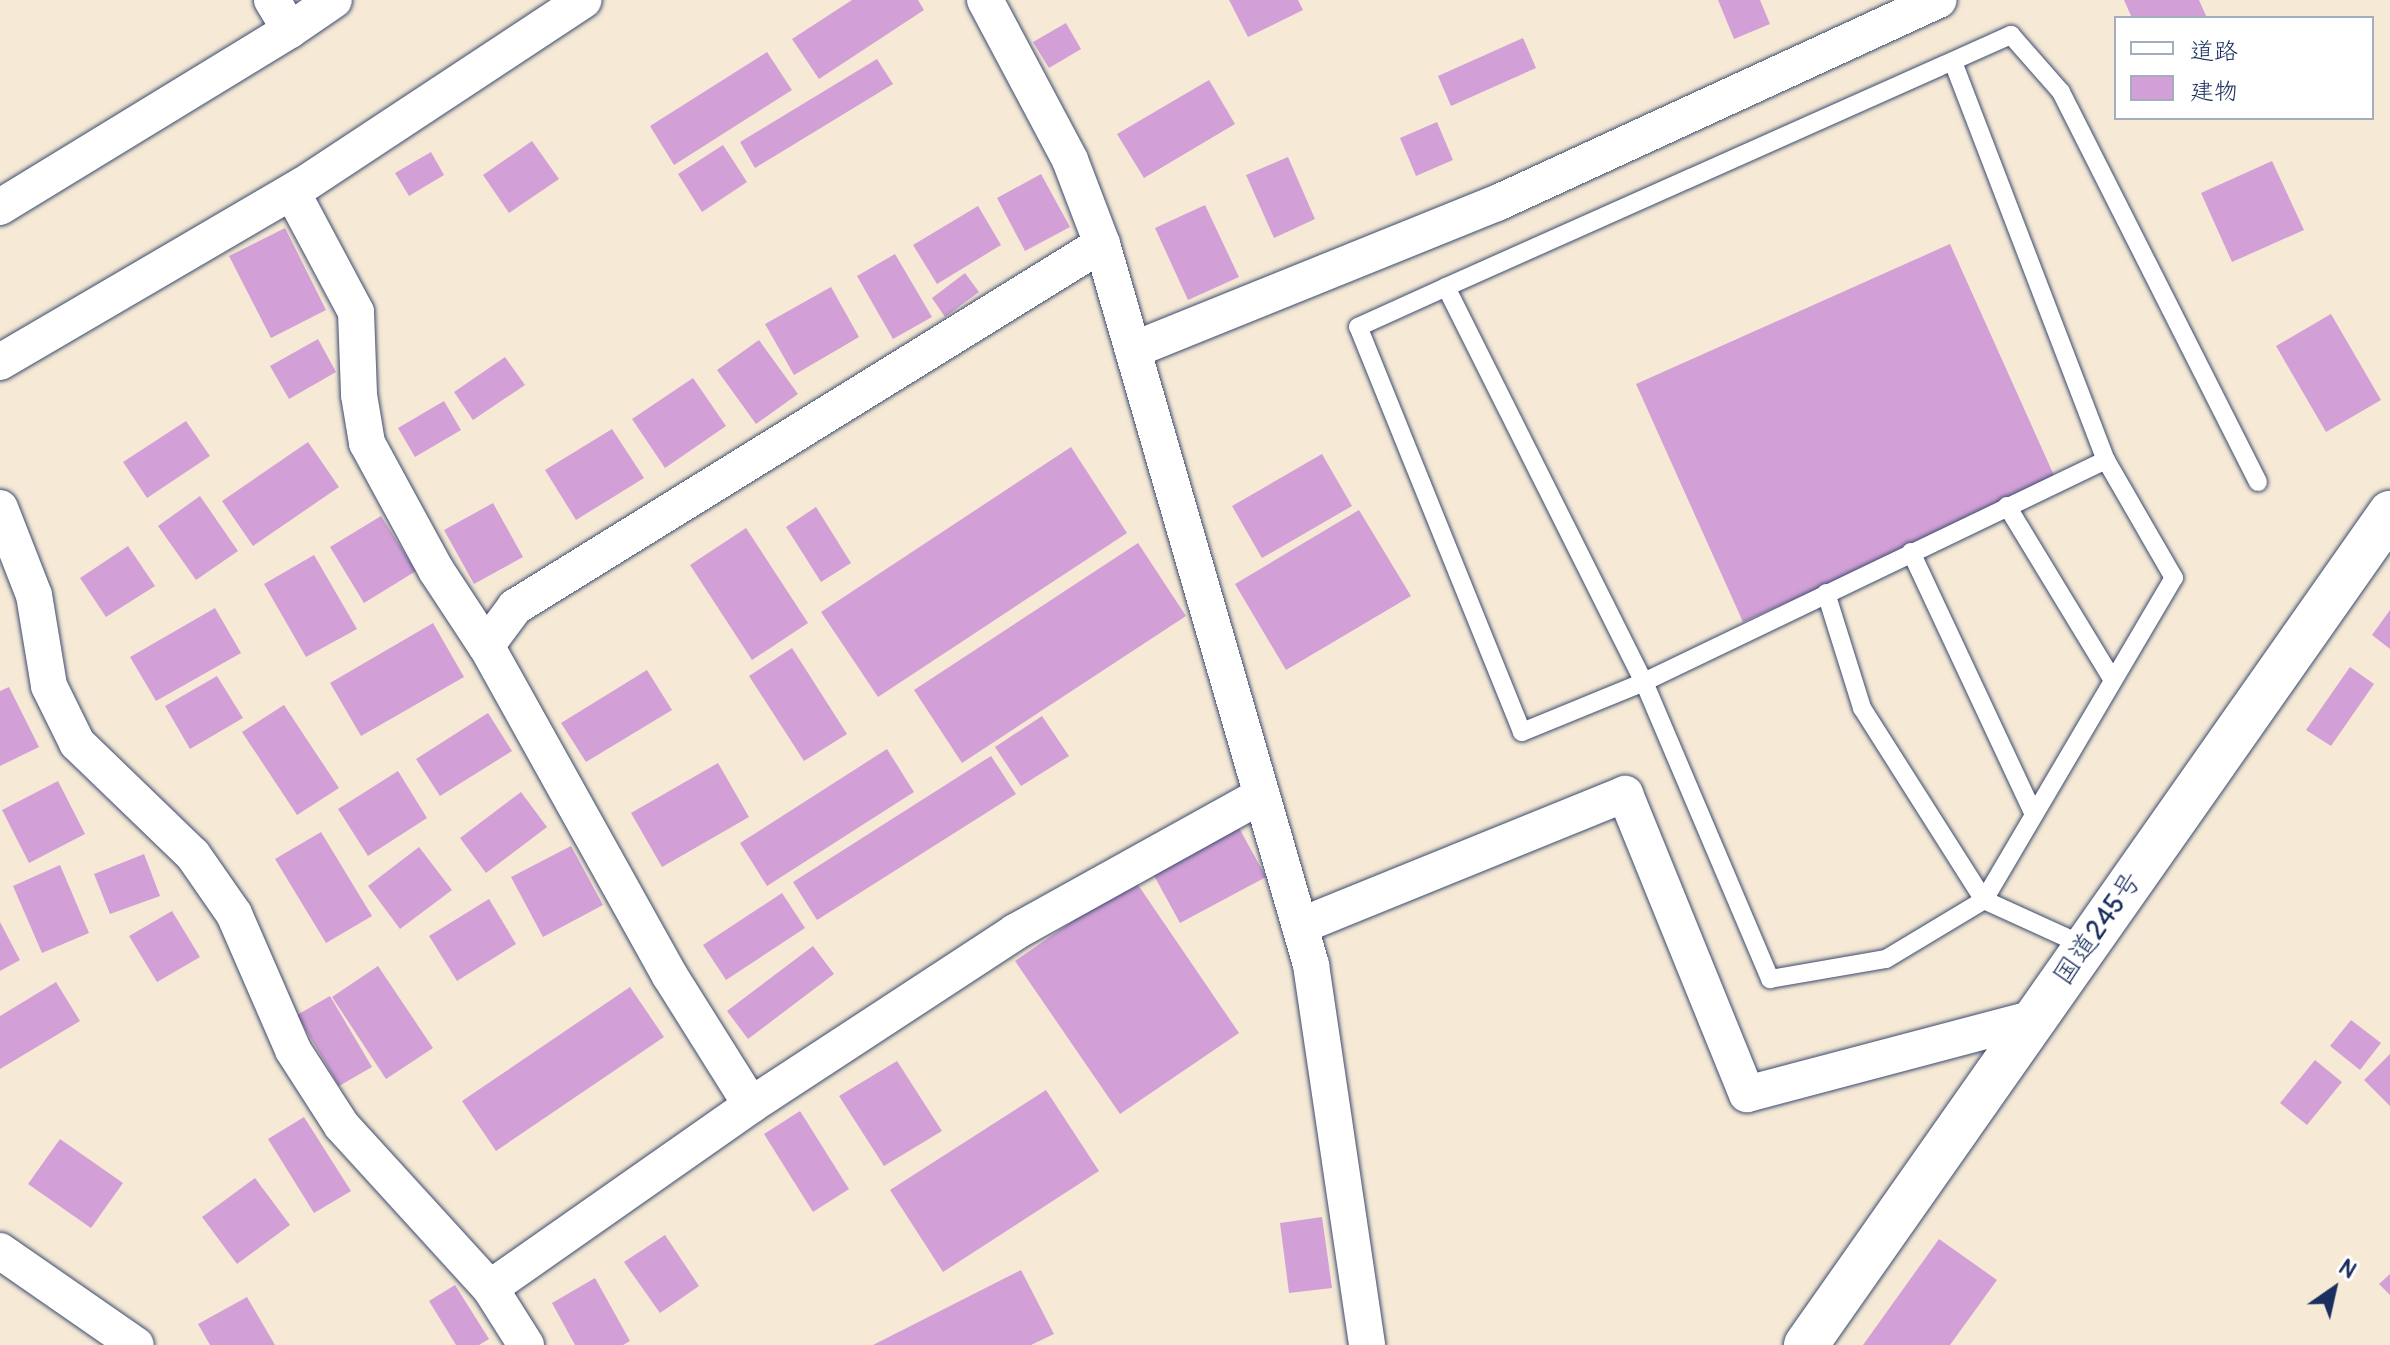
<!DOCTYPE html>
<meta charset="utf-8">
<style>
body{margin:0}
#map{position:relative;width:2390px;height:1345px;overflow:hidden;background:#f6ead6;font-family:Pangolin,"Klee One",sans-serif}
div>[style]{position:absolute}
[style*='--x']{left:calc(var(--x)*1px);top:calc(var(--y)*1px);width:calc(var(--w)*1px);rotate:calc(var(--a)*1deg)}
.building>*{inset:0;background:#d2a0d7}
.roads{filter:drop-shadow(0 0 2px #3c4b70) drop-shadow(0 0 2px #3c4b70)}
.service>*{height:18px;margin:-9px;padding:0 9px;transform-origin:9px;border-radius:9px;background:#fff}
.minor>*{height:36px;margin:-18px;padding:0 18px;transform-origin:18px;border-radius:18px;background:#fff}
.trunk>*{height:44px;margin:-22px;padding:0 22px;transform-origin:22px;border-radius:22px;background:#fff}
span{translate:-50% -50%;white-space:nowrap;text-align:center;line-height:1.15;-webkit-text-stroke:8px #fff;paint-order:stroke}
.street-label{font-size:28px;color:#1b2f5e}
.legend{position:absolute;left:2114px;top:16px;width:260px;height:104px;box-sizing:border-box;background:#fff;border:2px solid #a4acbf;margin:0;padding:10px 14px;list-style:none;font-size:24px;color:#1b2f5e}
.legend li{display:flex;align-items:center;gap:16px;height:40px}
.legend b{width:40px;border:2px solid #a4acbf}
.north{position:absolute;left:2294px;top:1249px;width:80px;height:80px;-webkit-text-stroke:6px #fff;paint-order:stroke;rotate:34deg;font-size:22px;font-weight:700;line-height:32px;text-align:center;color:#1b2f5e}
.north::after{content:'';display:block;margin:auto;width:28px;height:36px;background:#1b2f5e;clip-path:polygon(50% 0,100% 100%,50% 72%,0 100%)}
</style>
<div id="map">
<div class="building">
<i style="clip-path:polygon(852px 0,918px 0,924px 10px,819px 79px,792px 39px)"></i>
<i style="clip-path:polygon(1229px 0,1298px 0,1303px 10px,1248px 37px)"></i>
<i style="clip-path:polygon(1718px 0,1760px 0,1770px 24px,1734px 39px)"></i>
<i style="clip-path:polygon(2124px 0,2199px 0,2207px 18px,2132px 18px)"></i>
<i style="clip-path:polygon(1066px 23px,1081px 49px,1049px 68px,1033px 42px)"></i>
<i style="clip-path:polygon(1523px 38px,1536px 68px,1451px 106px,1438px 76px)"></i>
<i style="clip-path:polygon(767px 52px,792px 90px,674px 165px,650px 126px)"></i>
<i style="clip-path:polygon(877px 59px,893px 84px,755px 168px,740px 142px)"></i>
<i style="clip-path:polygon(1209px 80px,1235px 124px,1144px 178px,1117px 134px)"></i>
<i style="clip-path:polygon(1437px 122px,1453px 160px,1416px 176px,1400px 138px)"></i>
<i style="clip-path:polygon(532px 141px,559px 179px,509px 213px,483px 175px)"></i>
<i style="clip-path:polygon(723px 145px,747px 182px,702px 212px,678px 174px)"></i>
<i style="clip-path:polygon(431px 152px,444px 175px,409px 196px,395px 173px)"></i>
<i style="clip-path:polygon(1288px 157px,1315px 219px,1274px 238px,1246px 175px)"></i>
<i style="clip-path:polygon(2272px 161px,2304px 230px,2232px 262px,2201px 193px)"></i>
<i style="clip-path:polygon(1041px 174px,1070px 227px,1025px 251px,997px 198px)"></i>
<i style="clip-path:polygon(1205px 205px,1239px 277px,1188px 300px,1155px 228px)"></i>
<i style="clip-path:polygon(978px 206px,1001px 245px,937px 284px,913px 245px)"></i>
<i style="clip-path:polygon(285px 228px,326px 310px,271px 338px,229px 256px)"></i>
<i style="clip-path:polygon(1950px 244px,2057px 482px,1743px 622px,1636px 384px)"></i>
<i style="clip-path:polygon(895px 254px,932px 317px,893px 339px,857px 276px)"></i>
<i style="clip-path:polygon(965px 273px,979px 292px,945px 317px,932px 298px)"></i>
<i style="clip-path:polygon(831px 287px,859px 337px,794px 375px,765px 324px)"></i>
<i style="clip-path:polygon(2331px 314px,2381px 400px,2326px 432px,2276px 346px)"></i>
<i style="clip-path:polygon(318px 339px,336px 372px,289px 399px,270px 366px)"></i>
<i style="clip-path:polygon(759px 340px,798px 394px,756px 424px,717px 370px)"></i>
<i style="clip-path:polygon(505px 357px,525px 385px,473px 420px,454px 392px)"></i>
<i style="clip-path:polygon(693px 378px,726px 426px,665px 468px,632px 419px)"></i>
<i style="clip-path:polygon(444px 401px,461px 430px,415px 457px,398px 428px)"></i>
<i style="clip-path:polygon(186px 421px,210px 456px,147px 498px,123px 462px)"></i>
<i style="clip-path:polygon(612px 429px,644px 478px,576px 520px,545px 470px)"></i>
<i style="clip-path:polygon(308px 442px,339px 487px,253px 546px,222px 501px)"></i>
<i style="clip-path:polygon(1071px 447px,1127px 533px,878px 697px,821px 612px)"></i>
<i style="clip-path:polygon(1322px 454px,1352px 506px,1262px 558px,1232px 506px)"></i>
<i style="clip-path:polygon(200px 496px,238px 551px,196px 580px,158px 526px)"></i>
<i style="clip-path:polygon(493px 503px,523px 557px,474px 584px,444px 530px)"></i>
<i style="clip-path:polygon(816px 507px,851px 563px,821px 582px,786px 527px)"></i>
<i style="clip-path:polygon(1359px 510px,1411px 596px,1286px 670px,1235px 584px)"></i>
<i style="clip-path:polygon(381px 516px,416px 571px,364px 603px,330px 547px)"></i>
<i style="clip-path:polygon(746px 528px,808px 623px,752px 660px,690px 565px)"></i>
<i style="clip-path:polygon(1138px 543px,1186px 616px,962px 763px,914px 690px)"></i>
<i style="clip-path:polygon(128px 546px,155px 586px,106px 617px,80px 578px)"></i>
<i style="clip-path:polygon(314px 555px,357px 629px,306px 657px,264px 584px)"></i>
<i style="clip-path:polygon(215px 608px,241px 653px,156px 701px,130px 657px)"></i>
<i style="clip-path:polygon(2390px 610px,2390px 649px,2372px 635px)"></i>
<i style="clip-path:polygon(433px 623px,464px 677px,361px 736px,330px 683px)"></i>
<i style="clip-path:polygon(792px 648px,847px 734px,804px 761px,749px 676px)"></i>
<i style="clip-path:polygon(2350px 667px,2374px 684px,2331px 746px,2306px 730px)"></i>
<i style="clip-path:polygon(647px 670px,672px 710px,586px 762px,561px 723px)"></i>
<i style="clip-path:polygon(217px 676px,243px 718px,190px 749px,165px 706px)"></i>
<i style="clip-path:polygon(9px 687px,39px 747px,0 766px,0 691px)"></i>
<i style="clip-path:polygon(284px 705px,339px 788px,297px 815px,242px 732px)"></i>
<i style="clip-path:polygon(488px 713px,512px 751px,440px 796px,416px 759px)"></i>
<i style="clip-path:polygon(1042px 716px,1069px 756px,1021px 786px,995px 747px)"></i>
<i style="clip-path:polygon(887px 749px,914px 792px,767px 886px,740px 843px)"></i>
<i style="clip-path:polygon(991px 756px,1016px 794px,817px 920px,793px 882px)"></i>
<i style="clip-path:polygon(718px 763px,749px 817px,662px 867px,631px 813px)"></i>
<i style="clip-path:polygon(398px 771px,427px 818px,368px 856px,338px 809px)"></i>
<i style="clip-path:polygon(58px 781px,85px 834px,29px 863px,2px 810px)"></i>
<i style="clip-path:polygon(521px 792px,547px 827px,486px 873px,460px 838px)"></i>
<i style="clip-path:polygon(1238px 826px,1266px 877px,1180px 923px,1152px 872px)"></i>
<i style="clip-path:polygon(321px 832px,372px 916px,326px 943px,275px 859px)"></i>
<i style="clip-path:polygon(571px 846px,603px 905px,543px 937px,511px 877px)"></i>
<i style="clip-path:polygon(419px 847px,452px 890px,400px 929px,368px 886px)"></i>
<i style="clip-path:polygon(144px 854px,160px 896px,110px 914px,94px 874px)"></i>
<i style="clip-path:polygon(60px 865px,89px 933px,42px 953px,13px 886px)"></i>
<i style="clip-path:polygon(1134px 879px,1239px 1033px,1120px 1114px,1015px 961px)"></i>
<i style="clip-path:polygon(782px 893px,805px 928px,726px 980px,703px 945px)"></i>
<i style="clip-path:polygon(489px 899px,516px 944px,457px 981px,429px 936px)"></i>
<i style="clip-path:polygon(172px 911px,200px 957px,157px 982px,129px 936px)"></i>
<i style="clip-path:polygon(0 922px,20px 960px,0 971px)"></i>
<i style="clip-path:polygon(813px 946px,834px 974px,748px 1039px,727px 1011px)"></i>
<i style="clip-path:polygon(378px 966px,433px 1048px,386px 1079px,332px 997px)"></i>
<i style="clip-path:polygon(56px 982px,80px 1021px,0 1069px,0 1016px)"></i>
<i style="clip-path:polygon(630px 987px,664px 1037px,496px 1151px,462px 1101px)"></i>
<i style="clip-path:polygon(330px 996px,372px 1067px,339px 1086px,297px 1015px)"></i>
<i style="clip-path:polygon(2351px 1020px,2381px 1043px,2360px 1070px,2330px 1046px)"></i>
<i style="clip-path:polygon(2390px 1054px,2390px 1106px,2364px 1080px)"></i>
<i style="clip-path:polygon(2315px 1060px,2342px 1082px,2307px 1125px,2280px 1103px)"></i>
<i style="clip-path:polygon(897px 1061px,942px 1131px,884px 1166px,839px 1096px)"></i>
<i style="clip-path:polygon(1046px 1090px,1099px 1171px,943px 1272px,890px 1190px)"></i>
<i style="clip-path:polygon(800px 1111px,849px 1189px,813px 1212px,764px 1134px)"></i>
<i style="clip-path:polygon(304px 1117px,351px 1191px,314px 1213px,268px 1139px)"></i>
<i style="clip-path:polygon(60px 1139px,123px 1183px,91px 1228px,28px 1184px)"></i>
<i style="clip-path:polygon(255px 1178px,290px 1225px,237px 1264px,202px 1217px)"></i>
<i style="clip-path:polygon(1322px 1217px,1332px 1288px,1289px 1293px,1280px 1223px)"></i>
<i style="clip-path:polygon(665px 1235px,699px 1286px,660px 1313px,624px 1262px)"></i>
<i style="clip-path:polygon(1939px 1239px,1997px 1280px,1950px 1345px,1863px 1345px)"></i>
<i style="clip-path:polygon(1021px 1270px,1054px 1334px,1031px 1345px,873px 1345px)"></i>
<i style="clip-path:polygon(2390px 1274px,2390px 1295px,2379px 1284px)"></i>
<i style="clip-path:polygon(595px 1278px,630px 1341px,623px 1345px,575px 1345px,552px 1303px)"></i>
<i style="clip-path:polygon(455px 1285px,489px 1339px,479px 1345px,456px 1345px,429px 1301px)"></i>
<i style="clip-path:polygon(247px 1297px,275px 1345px,210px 1345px,198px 1324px)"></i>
</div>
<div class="roads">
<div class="service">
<i style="--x:1953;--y:62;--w:426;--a:69"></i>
<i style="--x:1446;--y:287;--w:442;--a:63.4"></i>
<i style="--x:1644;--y:682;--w:323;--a:67"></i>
<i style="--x:1770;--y:979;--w:118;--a:-9.8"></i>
<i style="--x:1886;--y:959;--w:114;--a:-31"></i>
<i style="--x:1984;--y:900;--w:374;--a:-59.5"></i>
<i style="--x:2174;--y:578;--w:136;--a:-120"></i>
<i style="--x:2106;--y:460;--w:513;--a:154.33"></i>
<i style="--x:1644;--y:682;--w:132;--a:157.7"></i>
<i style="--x:1522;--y:732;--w:437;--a:-112"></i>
<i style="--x:1358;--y:327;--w:97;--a:-24.4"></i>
<i style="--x:1446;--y:287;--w:619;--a:-24.04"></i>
<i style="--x:2011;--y:35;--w:76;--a:48.7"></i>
<i style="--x:2061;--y:92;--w:437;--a:63.2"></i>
<i style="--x:2007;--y:506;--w:204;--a:58.7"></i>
<i style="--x:1911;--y:552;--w:290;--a:64.9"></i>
<i style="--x:1826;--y:593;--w:121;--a:72.6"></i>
<i style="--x:1862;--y:708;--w:227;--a:57.6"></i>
<i style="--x:1984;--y:900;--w:111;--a:24.5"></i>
</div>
<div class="minor">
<i style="--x:985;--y:0;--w:181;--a:62"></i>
<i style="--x:1070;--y:160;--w:90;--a:69.1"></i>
<i style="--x:1102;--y:244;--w:751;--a:73.83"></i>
<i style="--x:1311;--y:965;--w:384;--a:81.6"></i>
<i style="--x:290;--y:30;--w:53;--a:-34.3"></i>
<i style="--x:292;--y:192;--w:136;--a:61.9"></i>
<i style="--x:356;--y:312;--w:83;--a:87.9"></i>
<i style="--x:359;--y:395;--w:49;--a:80.5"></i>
<i style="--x:367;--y:443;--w:145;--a:61.5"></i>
<i style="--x:436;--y:570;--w:91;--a:56.7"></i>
<i style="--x:0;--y:207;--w:340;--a:-31.4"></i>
<i style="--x:290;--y:30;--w:35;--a:-121"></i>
<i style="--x:1133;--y:350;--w:393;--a:-22"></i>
<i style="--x:1497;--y:203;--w:486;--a:-24.7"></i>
<i style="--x:0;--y:362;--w:351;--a:-30.3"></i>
<i style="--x:303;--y:185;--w:336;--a:-33.4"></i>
<i style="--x:0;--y:508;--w:93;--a:68.7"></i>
<i style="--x:34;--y:595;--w:92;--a:80.6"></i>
<i style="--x:49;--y:686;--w:64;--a:63.8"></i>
<i style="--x:77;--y:743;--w:161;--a:44"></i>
<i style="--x:193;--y:855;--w:72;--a:55.2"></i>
<i style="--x:234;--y:914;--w:148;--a:66.5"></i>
<i style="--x:293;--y:1050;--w:90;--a:57.2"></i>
<i style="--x:342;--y:1126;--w:219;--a:47.6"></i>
<i style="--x:1300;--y:926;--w:351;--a:-22.1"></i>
<i style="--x:1625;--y:794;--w:324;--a:67.9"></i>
<i style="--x:1747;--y:1094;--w:298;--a:-14.8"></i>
<i style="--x:751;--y:1105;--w:316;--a:-33.2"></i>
<i style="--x:1015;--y:932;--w:282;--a:-29"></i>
<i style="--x:0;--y:1251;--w:165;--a:34.7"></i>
<i style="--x:526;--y:1345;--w:67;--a:-122.3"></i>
<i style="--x:490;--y:1288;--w:319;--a:-35"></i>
<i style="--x:751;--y:1105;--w:152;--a:-122.1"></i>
<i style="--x:670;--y:976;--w:378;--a:-119.1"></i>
<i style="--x:486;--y:646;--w:49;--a:-53.4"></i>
<i style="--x:515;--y:607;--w:690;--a:-31.73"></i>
</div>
<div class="trunk">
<i style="--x:1806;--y:1345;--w:1017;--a:-54.93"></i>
</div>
</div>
<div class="street-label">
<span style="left:2098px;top:929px;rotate:-55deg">国道245号</span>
</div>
<ul class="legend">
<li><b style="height:10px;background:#fff"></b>道路</li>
<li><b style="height:22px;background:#d2a0d7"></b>建物</li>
</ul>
<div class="north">N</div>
</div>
